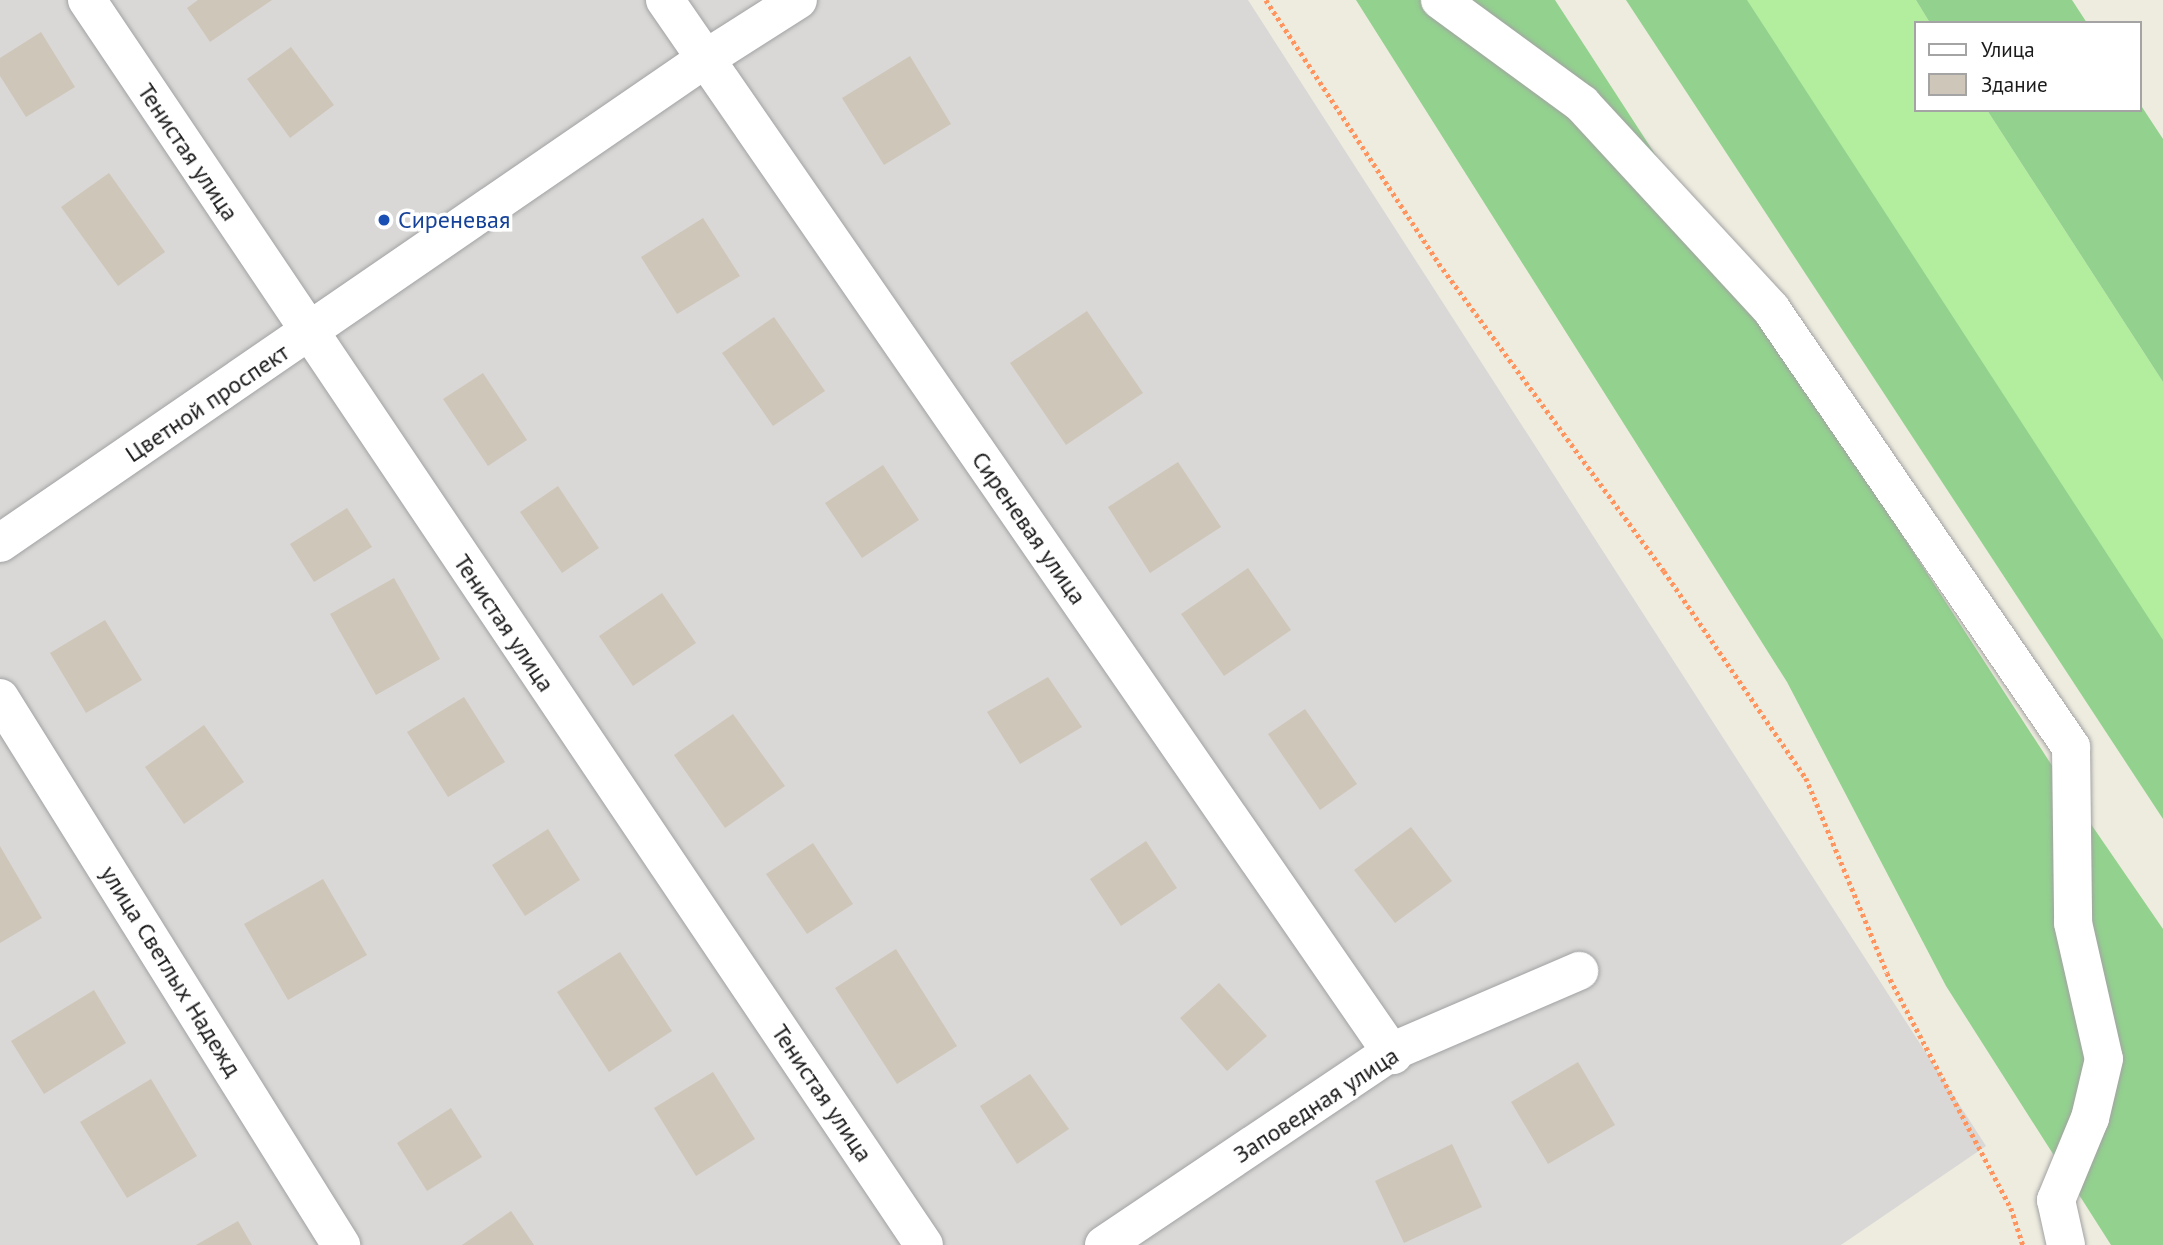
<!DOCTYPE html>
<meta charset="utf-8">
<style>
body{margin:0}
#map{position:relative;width:2163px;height:1245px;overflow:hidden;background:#eeecdf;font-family:"PT Sans",sans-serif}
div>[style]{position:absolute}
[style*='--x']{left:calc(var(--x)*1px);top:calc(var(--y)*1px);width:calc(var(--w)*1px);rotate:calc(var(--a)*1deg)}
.residential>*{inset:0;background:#d9d8d7}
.grass>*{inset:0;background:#b3ee9e}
.forest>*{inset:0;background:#93d18f}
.building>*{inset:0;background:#cec6b8}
.path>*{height:4.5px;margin-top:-2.25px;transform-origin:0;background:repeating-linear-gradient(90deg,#ff945e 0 3.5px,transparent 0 7px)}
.roads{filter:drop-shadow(0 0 2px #a2a2a2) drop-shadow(0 0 2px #a2a2a2)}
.minor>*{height:38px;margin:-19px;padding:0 19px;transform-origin:19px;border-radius:19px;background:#fff}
.dots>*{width:19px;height:19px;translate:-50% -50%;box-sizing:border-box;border:4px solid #fff;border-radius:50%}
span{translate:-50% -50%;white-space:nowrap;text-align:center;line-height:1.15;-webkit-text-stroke:7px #fff;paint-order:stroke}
.street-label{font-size:24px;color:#1b1b1b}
.transit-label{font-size:24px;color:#164399}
.left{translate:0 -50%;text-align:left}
.legend{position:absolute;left:1914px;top:21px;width:228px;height:91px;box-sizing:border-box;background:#fff;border:2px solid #a4a4a4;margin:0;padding:9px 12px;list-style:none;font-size:21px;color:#1b1b1b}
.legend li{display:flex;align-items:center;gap:14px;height:35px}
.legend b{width:35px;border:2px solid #a4a4a4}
</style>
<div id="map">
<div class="residential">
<i style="clip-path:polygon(0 0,1248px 0,1986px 1146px,1841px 1245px,0 1245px)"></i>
</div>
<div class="grass">
<i style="clip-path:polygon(1716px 0,1916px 0,1930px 23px,1916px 23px,1916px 110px,1987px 110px,2163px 382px,2163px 661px)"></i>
</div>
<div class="forest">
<i style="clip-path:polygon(1356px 0,1555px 0,2073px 798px,2163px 929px,2163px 1245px,2111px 1245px,1946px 986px,1787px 682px)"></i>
<i style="clip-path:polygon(1626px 0,1747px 0,2163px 640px,2163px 819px)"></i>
<i style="clip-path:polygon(1916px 0,2072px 0,2087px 23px,1930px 23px)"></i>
<i style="clip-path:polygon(2140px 104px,2163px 139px,2163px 382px,1987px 110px,2140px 110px)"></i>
</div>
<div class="building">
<i style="clip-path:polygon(198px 0,272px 0,210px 42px,187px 8px)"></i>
<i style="clip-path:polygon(41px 32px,75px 87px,26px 117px,0 76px,0 58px)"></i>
<i style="clip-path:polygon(291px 47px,334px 105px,290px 138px,247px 79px)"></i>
<i style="clip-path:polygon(910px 56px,951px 124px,884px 165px,842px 98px)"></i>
<i style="clip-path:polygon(109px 173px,165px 252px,118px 286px,61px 207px)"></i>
<i style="clip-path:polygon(703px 218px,740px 276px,677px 314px,641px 257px)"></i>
<i style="clip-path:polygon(1087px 311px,1143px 393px,1066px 445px,1010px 363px)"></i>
<i style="clip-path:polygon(774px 317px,825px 391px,773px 426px,722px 353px)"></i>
<i style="clip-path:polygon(483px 373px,527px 440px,488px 466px,443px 399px)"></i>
<i style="clip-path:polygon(1178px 462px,1221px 527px,1150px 573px,1108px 507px)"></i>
<i style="clip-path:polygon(883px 465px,919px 520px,862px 558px,825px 503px)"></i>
<i style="clip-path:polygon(558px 486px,599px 548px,562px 573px,520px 512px)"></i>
<i style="clip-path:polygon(347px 508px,372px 547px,314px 582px,290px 544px)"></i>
<i style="clip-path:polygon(1248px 568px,1291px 630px,1224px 676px,1181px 614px)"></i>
<i style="clip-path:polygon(394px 578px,440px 659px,376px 695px,330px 614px)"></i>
<i style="clip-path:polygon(662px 593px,696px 643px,633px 686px,599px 636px)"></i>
<i style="clip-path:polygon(105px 620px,142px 680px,86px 713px,50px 653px)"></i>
<i style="clip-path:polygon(1048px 677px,1082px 727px,1020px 764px,987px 712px)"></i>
<i style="clip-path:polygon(464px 697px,505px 762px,448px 797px,407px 732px)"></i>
<i style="clip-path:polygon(1305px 709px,1357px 784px,1320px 810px,1268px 734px)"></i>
<i style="clip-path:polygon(733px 714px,785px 786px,725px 828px,674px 755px)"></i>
<i style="clip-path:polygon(204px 725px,244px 782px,184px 824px,145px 767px)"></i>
<i style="clip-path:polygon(1411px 827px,1452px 881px,1395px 923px,1354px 870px)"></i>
<i style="clip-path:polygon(548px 829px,580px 880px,525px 916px,492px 865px)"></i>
<i style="clip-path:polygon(1146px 841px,1177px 888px,1121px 926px,1090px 879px)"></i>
<i style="clip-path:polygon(813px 843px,853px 904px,807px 934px,766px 874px)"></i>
<i style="clip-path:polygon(0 846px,42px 918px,0 943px)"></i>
<i style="clip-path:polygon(323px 879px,367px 955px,288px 1000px,244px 924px)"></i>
<i style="clip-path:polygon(896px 949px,957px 1046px,897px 1084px,835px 988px)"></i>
<i style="clip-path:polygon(620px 952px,672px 1031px,609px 1072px,557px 992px)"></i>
<i style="clip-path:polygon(1219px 983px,1267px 1036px,1227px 1071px,1180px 1018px)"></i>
<i style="clip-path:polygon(94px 990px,126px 1043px,44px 1094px,11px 1041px)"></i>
<i style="clip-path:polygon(1578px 1062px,1615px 1125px,1548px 1164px,1511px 1102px)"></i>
<i style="clip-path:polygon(713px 1072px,755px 1139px,696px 1176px,654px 1108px)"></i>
<i style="clip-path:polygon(1030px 1074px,1069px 1129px,1017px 1164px,980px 1106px)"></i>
<i style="clip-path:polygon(151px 1079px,197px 1156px,127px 1198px,80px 1122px)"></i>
<i style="clip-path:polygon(451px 1108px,482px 1157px,427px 1191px,397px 1143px)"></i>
<i style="clip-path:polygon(1452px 1144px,1482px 1207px,1404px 1243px,1375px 1181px)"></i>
<i style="clip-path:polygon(511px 1211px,534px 1245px,462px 1245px)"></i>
<i style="clip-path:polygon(238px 1221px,252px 1245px,196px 1245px)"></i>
</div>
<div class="path">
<i style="--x:1266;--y:0;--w:322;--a:56.7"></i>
<i style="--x:1443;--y:269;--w:374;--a:53.8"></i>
<i style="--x:1664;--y:571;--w:251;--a:55.6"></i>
<i style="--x:1806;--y:778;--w:211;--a:67.4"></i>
<i style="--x:1887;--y:973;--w:266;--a:62.2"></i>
<i style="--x:2011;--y:1208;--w:39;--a:72"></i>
</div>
<div class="roads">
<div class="minor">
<i style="--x:87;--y:0;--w:1500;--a:56.09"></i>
<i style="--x:665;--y:0;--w:1282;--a:55.39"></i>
<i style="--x:1440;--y:0;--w:176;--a:36.2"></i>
<i style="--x:1582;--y:104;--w:279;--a:47.3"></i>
<i style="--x:1771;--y:309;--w:531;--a:55.59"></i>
<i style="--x:2071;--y:747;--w:176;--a:89.3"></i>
<i style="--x:2073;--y:923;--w:139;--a:77.2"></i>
<i style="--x:2104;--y:1059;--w:61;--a:103.3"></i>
<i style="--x:2090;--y:1118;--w:89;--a:112.5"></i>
<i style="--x:2056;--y:1200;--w:46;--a:77.5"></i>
<i style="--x:0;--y:543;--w:855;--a:-34.47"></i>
<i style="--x:705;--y:59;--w:110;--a:-32.4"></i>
<i style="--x:0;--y:698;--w:645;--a:58.06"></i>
<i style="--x:1104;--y:1245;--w:346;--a:-33.9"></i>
<i style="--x:1391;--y:1052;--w:205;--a:-23.3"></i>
</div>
</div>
<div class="dots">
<i style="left:384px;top:220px;background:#1a4fb4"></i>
</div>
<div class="street-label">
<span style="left:188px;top:152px;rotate:56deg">Тенистая улица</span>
<span style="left:207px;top:403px;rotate:-34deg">Цветной проспект</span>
<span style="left:1029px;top:528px;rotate:55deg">Сиреневая улица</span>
<span style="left:504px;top:623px;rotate:56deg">Тенистая улица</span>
<span style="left:171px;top:971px;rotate:58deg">улица Светлых Надежд</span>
<span style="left:822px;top:1093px;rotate:56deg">Тенистая улица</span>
<span style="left:1316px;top:1105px;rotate:-33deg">Заповедная улица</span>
</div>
<div class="transit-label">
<span class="left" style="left:398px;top:220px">Сиреневая</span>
</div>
<ul class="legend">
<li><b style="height:9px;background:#fff"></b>Улица</li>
<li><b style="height:19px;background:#cec6b8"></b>Здание</li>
</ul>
</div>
